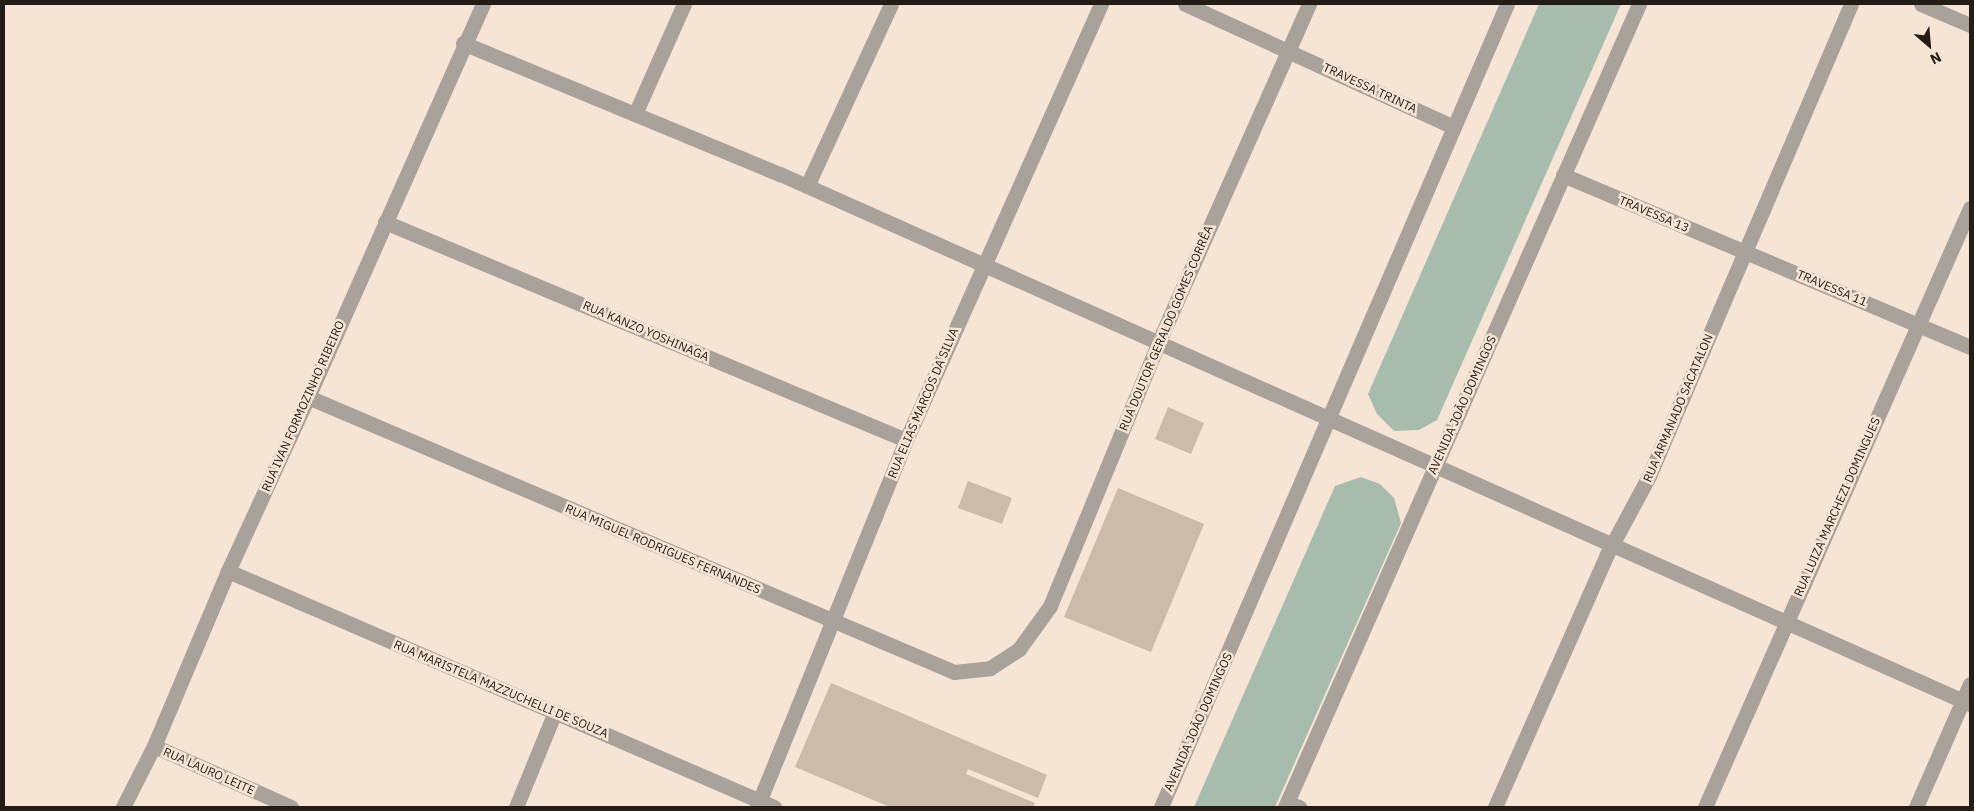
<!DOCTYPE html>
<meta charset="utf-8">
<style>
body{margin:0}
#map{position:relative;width:1974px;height:811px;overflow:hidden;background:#f6e4d4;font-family:"IBM Plex Sans",sans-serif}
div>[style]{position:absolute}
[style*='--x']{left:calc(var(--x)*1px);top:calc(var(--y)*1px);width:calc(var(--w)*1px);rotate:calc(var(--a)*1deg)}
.green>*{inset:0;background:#a8bcae}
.building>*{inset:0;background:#ccbaab}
.service>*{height:15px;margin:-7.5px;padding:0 7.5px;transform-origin:7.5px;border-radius:7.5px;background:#a9a29b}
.minor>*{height:15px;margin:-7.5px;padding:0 7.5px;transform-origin:7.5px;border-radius:7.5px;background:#a9a29b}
.tertiary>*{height:15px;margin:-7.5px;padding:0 7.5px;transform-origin:7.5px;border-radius:7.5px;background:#a9a29b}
span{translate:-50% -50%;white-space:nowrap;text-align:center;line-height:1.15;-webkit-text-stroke:5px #f6e4d4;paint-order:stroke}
.street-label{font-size:12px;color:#231c17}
.frame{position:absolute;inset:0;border:5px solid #231c17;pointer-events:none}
.north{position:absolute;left:1904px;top:20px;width:50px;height:50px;-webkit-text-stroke:4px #f6e4d4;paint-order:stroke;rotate:153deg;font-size:14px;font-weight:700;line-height:20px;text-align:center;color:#231c17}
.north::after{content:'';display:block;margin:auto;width:18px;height:22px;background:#231c17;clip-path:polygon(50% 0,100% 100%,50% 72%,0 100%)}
</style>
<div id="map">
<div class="green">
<i style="clip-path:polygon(1539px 4px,1621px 4px,1437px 420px,1419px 430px,1394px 431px,1377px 414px,1368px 394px)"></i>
<i style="clip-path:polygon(1361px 477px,1380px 484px,1394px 498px,1401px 523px,1275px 807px,1194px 807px,1335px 486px)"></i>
</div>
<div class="building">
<i style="clip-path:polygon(1168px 407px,1204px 423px,1191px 454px,1155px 439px)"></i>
<i style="clip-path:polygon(968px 481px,1012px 498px,1002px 524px,958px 508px)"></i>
<i style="clip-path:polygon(1118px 488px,1204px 524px,1151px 652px,1064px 617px)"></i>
<i style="clip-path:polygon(831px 683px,1047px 775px,1038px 798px,968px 769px,966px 774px,1035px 803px,1033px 807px,890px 807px,795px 767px)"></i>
</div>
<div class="service">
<i style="--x:1185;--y:4;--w:294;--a:24.6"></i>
<i style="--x:1921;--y:4;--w:53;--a:23.2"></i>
<i style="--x:1563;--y:175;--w:442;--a:22.9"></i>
<i style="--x:1287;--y:803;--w:13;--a:18"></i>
</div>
<div class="minor">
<i style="--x:463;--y:43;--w:343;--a:22.5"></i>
<i style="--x:780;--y:174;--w:1303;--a:24.01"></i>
<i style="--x:635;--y:114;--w:120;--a:-66"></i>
<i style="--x:807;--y:186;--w:200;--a:-65.2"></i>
<i style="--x:385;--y:222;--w:565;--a:22.71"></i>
<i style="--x:308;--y:397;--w:702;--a:23.06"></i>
<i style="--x:954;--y:672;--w:36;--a:-6"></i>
<i style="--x:990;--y:668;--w:35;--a:-33"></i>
<i style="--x:1019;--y:649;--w:53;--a:-54.2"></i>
<i style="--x:1050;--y:606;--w:287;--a:-67.6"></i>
<i style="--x:1159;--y:341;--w:369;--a:-66"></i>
<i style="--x:228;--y:571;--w:595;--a:23.38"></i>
<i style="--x:154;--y:746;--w:150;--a:24"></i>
<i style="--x:123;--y:807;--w:68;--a:-63.1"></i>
<i style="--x:154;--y:746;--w:190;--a:-67.1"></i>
<i style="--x:228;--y:571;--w:192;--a:-65.3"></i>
<i style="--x:308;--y:397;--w:430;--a:-66"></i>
<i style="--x:516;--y:807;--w:103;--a:-67.7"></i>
<i style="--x:757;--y:807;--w:396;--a:-67.9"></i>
<i style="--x:906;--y:440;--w:478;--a:-65.9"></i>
<i style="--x:1495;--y:807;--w:277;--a:-66.1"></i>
<i style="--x:1607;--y:554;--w:89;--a:-61.7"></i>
<i style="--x:1649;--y:476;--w:513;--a:-66.83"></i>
<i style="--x:1705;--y:807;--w:655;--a:-66.14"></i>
<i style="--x:1916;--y:807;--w:134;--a:-66.3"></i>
</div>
<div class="tertiary">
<i style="--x:1161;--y:807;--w:874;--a:-66.69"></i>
<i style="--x:1285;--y:807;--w:878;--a:-66.21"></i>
</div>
<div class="street-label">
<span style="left:1370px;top:88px;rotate:25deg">TRAVESSA TRINTA</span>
<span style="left:1654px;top:214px;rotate:23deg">TRAVESSA 13</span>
<span style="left:1832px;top:288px;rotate:23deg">TRAVESSA 11</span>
<span style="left:1166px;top:328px;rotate:-67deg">RUA DOUTOR GERALDO GOMES CORRÊA</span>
<span style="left:646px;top:331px;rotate:23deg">RUA KANZO YOSHINAGA</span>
<span style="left:923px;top:403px;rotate:-67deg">RUA ELIAS MARCOS DA SILVA</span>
<span style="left:1462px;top:405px;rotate:-66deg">AVENIDA JOÃO DOMINGOS</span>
<span style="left:303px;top:406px;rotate:-66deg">RUA IVAN FORMOZINHO RIBEIRO</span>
<span style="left:1678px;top:408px;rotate:-67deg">RUA ARMANADO SACATALON</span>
<span style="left:1837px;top:507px;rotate:-66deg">RUA LUIZA MARCHEZI DOMINGUES</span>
<span style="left:663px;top:549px;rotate:23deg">RUA MIGUEL RODRIGUES FERNANDES</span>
<span style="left:501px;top:689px;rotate:23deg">RUA MARISTELA MAZZUCHELLI DE SOUZA</span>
<span style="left:1198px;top:722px;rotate:-66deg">AVENIDA JOÃO DOMINGOS</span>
<span style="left:209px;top:771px;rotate:24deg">RUA LAURO LEITE</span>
</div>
<div class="frame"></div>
<div class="north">N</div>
</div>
